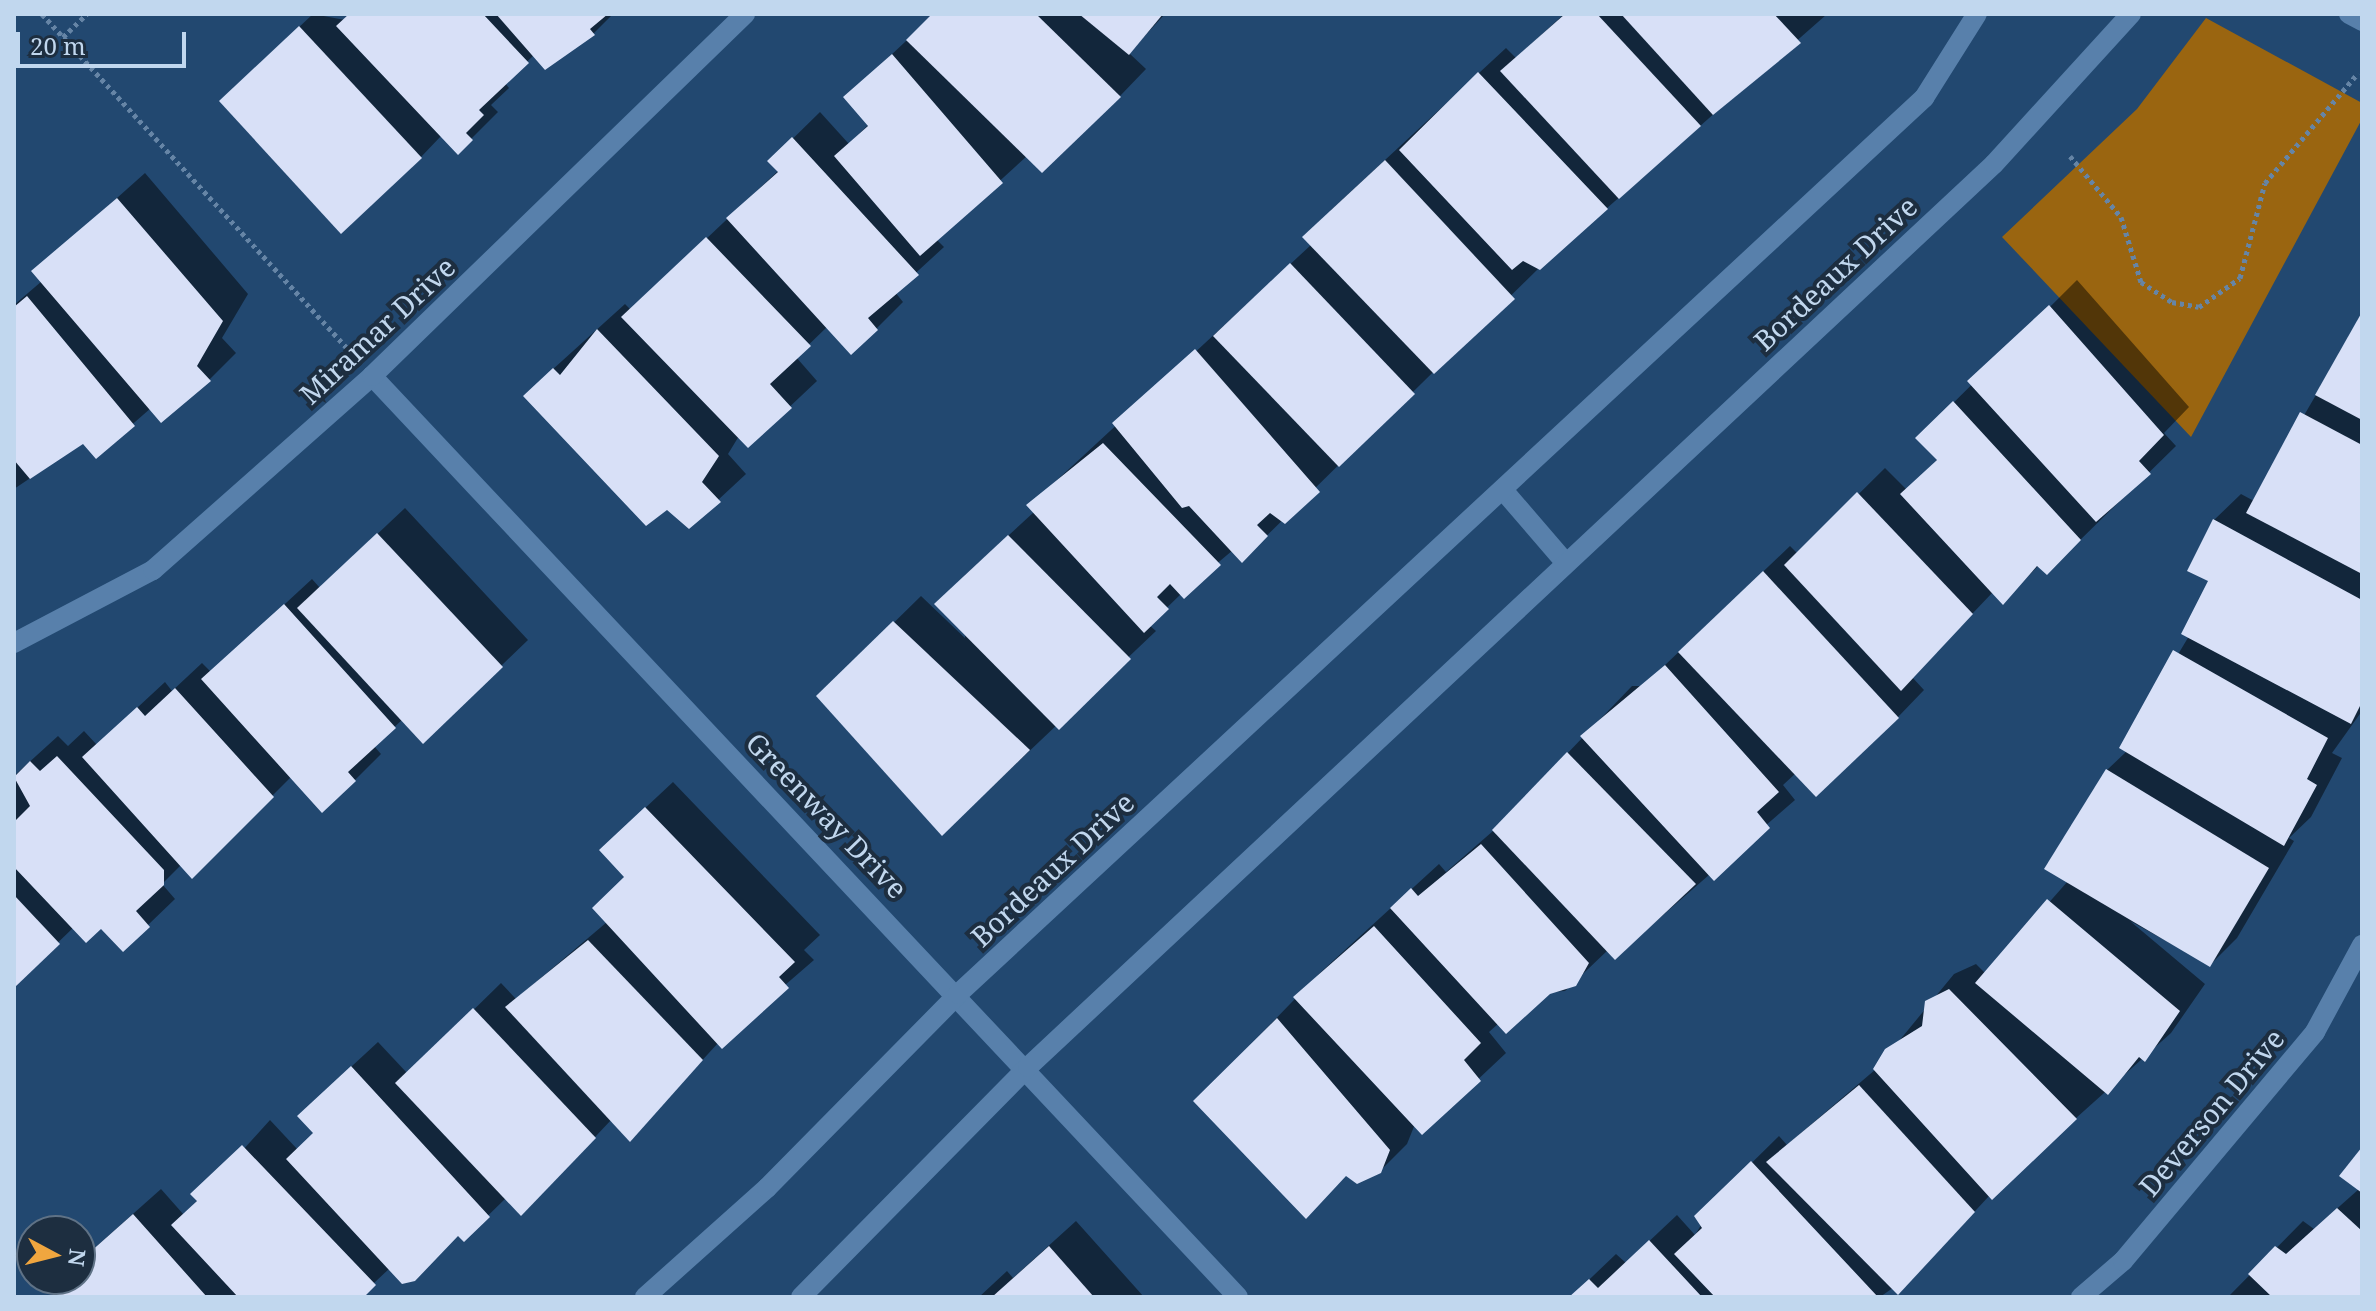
<!DOCTYPE html>
<style>
body{margin:0}
#map{position:relative;width:2376px;height:1311px;overflow:hidden;background:#224870;font-family:"Noto Serif",serif}
div>[style]{position:absolute}
[style*='--x']{left:calc(var(--x)*1px);top:calc(var(--y)*1px);width:calc(var(--w)*1px);rotate:calc(var(--a)*1deg)}
.green>*{inset:0;background:#9a6510}
.shadow>*{inset:0;background:#0007}
.building>*{inset:0;background:#d8e0f7}
.path>*{height:5px;margin-top:-2.5px;transform-origin:0;background:repeating-linear-gradient(90deg,#6685a6 0 4px,transparent 0 8px)}
.minor>*{height:20px;margin:-10px;padding:0 10px;transform-origin:10px;border-radius:10px;background:#5880ab}
span{translate:-50% -50%;white-space:nowrap;text-align:center;line-height:1.15;-webkit-text-stroke:8px #1d2e40;paint-order:stroke}
.street-label{font-size:28px;color:#c1d7ee}
.frame{position:absolute;inset:0;border:16px solid #c1d7ee;pointer-events:none}
.north{position:absolute;left:16px;top:1215px;width:80px;height:80px;box-sizing:border-box;background:#1d2e40;border:2px solid #5f7286;border-radius:50%;rotate:97deg;font-size:22px;font-weight:700;line-height:32px;text-align:center;color:#c1d7ee}
.north::after{content:'';display:block;margin:auto;width:28px;height:36px;background:#f0a63f;clip-path:polygon(50% 0,100% 100%,50% 72%,0 100%)}
.scale{position:absolute;left:16px;top:32px;width:170px;height:36px;box-sizing:border-box;border:4px solid #c1d7ee;border-top:0;padding-left:10px;font-size:24px;line-height:28px;white-space:nowrap;color:#c1d7ee;-webkit-text-stroke:6px #1d2e40;paint-order:stroke}
</style>
<div id="map">
<div class="green">
<i style="clip-path:polygon(2206px 18px,2362px 103px,2362px 119px,2191px 437px,2002px 237px,2137px 109px)"></i>
</div>
<div class="shadow">
<i style="clip-path:polygon(313px 14px,345px 20px,351px 14px,613px 14px,594px 33px,534px 55px,505px 83px,509px 88px,491px 105px,498px 112px,458px 152px,442px 135px,421px 157px,248px 75px)"></i>
<i style="clip-path:polygon(935px 14px,1165px 14px,1129px 53px,1146px 69px,1120px 96px,1027px 156px,936px 239px,944px 247px,895px 292px,903px 302px,877px 328px,851px 352px,827px 327px,796px 357px,817px 381px,749px 445px,739px 436px,728px 454px,746px 474px,689px 527px,552px 370px,625px 304px,631px 310px,779px 170px,770px 161px,820px 112px,849px 144px,869px 124px,846px 97px)"></i>
<i style="clip-path:polygon(1564px 14px,1826px 15px,1538px 269px,1242px 560px,1233px 550px,1182px 593px,1149px 625px,1156px 631px,942px 834px,819px 696px,921px 596px,965px 638px,963px 577px,1034px 512px,1029px 506px,1312px 244px,1331px 210px,1506px 48px,1516px 58px)"></i>
<i style="clip-path:polygon(145px 173px,248px 294px,222px 338px,236px 353px,209px 380px,151px 408px,96px 456px,84px 442px,14px 489px,14px 305px,42px 281px,34px 272px)"></i>
<i style="clip-path:polygon(2077px 280px,2189px 407px,2164px 433px,2176px 446px,2074px 546px,2039px 565px,2003px 602px,1993px 592px,1912px 677px,1924px 690px,1898px 717px,1796px 773px,1783px 785px,1795px 800px,1615px 957px,1608px 950px,1565px 991px,1549px 992px,1499px 1023px,1489px 1032px,1506px 1053px,1422px 1132px,1415px 1124px,1407px 1144px,1380px 1171px,1347px 1174px,1196px 1101px,1322px 971px,1439px 864px,1446px 872px,1493px 831px,1632px 686px,1643px 686px,1790px 546px,1798px 554px,1885px 468px,1907px 490px,1938px 459px,1918px 438px)"></i>
<i style="clip-path:polygon(2362px 316px,2362px 711px,2332px 753px,2342px 758px,2311px 817px,2289px 838px,2294px 841px,2237px 938px,2210px 965px,2130px 921px,2205px 984px,2171px 1033px,1990px 1195px,1924px 1266px,1880px 1297px,1571px 1297px,1616px 1254px,1626px 1263px,1677px 1215px,1695px 1235px,1720px 1194px,1779px 1136px,1787px 1145px,1876px 1069px,1954px 974px,1976px 964px,1986px 974px,2068px 881px,2107px 770px,2127px 751px,2122px 748px,2189px 636px,2211px 581px,2214px 520px,2241px 494px,2254px 501px)"></i>
<i style="clip-path:polygon(405px 508px,528px 640px,501px 666px,403px 719px,374px 746px,381px 754px,355px 780px,291px 777px,192px 876px,182px 864px,162px 884px,175px 899px,123px 949px,101px 926px,74px 927px,14px 985px,14px 776px,58px 736px,68px 746px,84px 731px,97px 745px,165px 682px,172px 691px,202px 663px,211px 672px,312px 579px,320px 588px)"></i>
<i style="clip-path:polygon(673px 782px,820px 935px,804px 950px,814px 960px,719px 1042px,630px 1139px,612px 1119px,548px 1187px,506px 1198px,464px 1239px,459px 1234px,390px 1268px,359px 1297px,53px 1297px,62px 1279px,80px 1279px,80px 1261px,161px 1189px,184px 1215px,270px 1120px,298px 1150px,315px 1133px,326px 1090px,378px 1042px,408px 1074px,501px 983px,516px 999px,607px 922px,626px 876px,628px 824px)"></i>
<i style="clip-path:polygon(2362px 1150px,2362px 1297px,2228px 1297px,2303px 1221px,2314px 1229px,2359px 1189px)"></i>
<i style="clip-path:polygon(1076px 1221px,1144px 1297px,979px 1297px,1007px 1271px,1013px 1278px)"></i>
</div>
<div class="building">
<i style="clip-path:polygon(349px 14px,483px 14px,529px 63px,479px 110px,484px 115px,466px 133px,473px 140px,458px 155px,336px 26px)"></i>
<i style="clip-path:polygon(496px 14px,608px 14px,590px 29px,595px 35px,545px 70px)"></i>
<i style="clip-path:polygon(932px 14px,1036px 14px,1121px 97px,1042px 173px,906px 40px)"></i>
<i style="clip-path:polygon(1079px 14px,1163px 14px,1129px 55px)"></i>
<i style="clip-path:polygon(1565px 14px,1597px 14px,1701px 126px,1619px 199px,1500px 71px)"></i>
<i style="clip-path:polygon(1621px 14px,1774px 14px,1801px 43px,1713px 115px)"></i>
<i style="clip-path:polygon(299px 26px,422px 158px,341px 234px,219px 101px)"></i>
<i style="clip-path:polygon(892px 54px,1003px 183px,920px 256px,834px 156px,868px 126px,843px 97px)"></i>
<i style="clip-path:polygon(1478px 72px,1608px 209px,1540px 270px,1523px 261px,1512px 270px,1399px 150px)"></i>
<i style="clip-path:polygon(792px 137px,919px 275px,868px 318px,878px 330px,851px 355px,726px 218px,778px 172px,767px 161px)"></i>
<i style="clip-path:polygon(1385px 160px,1515px 299px,1434px 374px,1302px 237px)"></i>
<i style="clip-path:polygon(117px 198px,223px 321px,197px 366px,211px 381px,161px 423px,31px 271px)"></i>
<i style="clip-path:polygon(706px 237px,811px 346px,770px 384px,792px 408px,748px 448px,621px 317px)"></i>
<i style="clip-path:polygon(1290px 263px,1415px 394px,1339px 467px,1213px 336px)"></i>
<i style="clip-path:polygon(27px 296px,135px 426px,96px 459px,83px 444px,30px 479px,14px 460px,14px 307px)"></i>
<i style="clip-path:polygon(2049px 305px,2164px 435px,2139px 461px,2151px 474px,2096px 522px,1967px 381px)"></i>
<i style="clip-path:polygon(2362px 312px,2362px 420px,2315px 395px)"></i>
<i style="clip-path:polygon(597px 329px,719px 456px,702px 482px,721px 502px,689px 529px,667px 510px,646px 526px,523px 396px,553px 368px,560px 375px)"></i>
<i style="clip-path:polygon(1195px 349px,1320px 492px,1285px 524px,1270px 513px,1257px 525px,1268px 536px,1242px 563px,1189px 506px,1182px 508px,1112px 423px)"></i>
<i style="clip-path:polygon(1953px 401px,2081px 540px,2047px 575px,2037px 566px,2003px 605px,1900px 494px,1937px 460px,1915px 438px)"></i>
<i style="clip-path:polygon(2300px 412px,2362px 445px,2362px 574px,2246px 513px)"></i>
<i style="clip-path:polygon(1103px 443px,1221px 565px,1184px 599px,1170px 584px,1157px 597px,1169px 609px,1144px 633px,1026px 505px)"></i>
<i style="clip-path:polygon(1857px 492px,1973px 614px,1901px 691px,1784px 565px)"></i>
<i style="clip-path:polygon(2213px 519px,2362px 600px,2362px 702px,2351px 724px,2181px 634px,2208px 581px,2187px 571px)"></i>
<i style="clip-path:polygon(377px 533px,503px 667px,423px 744px,297px 608px)"></i>
<i style="clip-path:polygon(1008px 535px,1131px 659px,1059px 730px,934px 604px)"></i>
<i style="clip-path:polygon(1763px 571px,1899px 718px,1816px 797px,1678px 652px)"></i>
<i style="clip-path:polygon(284px 604px,396px 728px,348px 772px,356px 781px,322px 813px,201px 679px)"></i>
<i style="clip-path:polygon(893px 621px,1030px 750px,942px 836px,816px 696px)"></i>
<i style="clip-path:polygon(2173px 650px,2328px 738px,2307px 779px,2317px 785px,2284px 846px,2119px 748px)"></i>
<i style="clip-path:polygon(1665px 665px,1779px 792px,1757px 812px,1770px 828px,1714px 881px,1580px 736px)"></i>
<i style="clip-path:polygon(175px 688px,274px 797px,192px 879px,82px 757px,137px 707px,145px 716px)"></i>
<i style="clip-path:polygon(1567px 752px,1696px 884px,1615px 960px,1492px 830px)"></i>
<i style="clip-path:polygon(57px 756px,164px 870px,164px 885px,136px 911px,150px 927px,123px 952px,101px 929px,86px 943px,14px 867px,14px 822px,30px 806px,14px 777px,30px 761px,40px 771px)"></i>
<i style="clip-path:polygon(2106px 769px,2269px 868px,2210px 967px,2044px 869px)"></i>
<i style="clip-path:polygon(645px 807px,795px 962px,779px 977px,789px 988px,722px 1049px,592px 908px,624px 877px,599px 850px)"></i>
<i style="clip-path:polygon(1481px 844px,1589px 963px,1576px 986px,1550px 994px,1506px 1034px,1390px 908px,1411px 888px,1418px 896px)"></i>
<i style="clip-path:polygon(14px 895px,60px 944px,14px 988px)"></i>
<i style="clip-path:polygon(2047px 899px,2180px 1011px,2145px 1062px,2139px 1057px,2108px 1095px,1975px 983px)"></i>
<i style="clip-path:polygon(1374px 926px,1481px 1043px,1464px 1060px,1481px 1081px,1422px 1135px,1293px 997px)"></i>
<i style="clip-path:polygon(588px 940px,703px 1060px,630px 1142px,505px 1007px)"></i>
<i style="clip-path:polygon(1949px 989px,2077px 1119px,1992px 1200px,1873px 1069px,1885px 1049px,1922px 1026px,1925px 1001px)"></i>
<i style="clip-path:polygon(473px 1008px,596px 1138px,521px 1216px,395px 1083px)"></i>
<i style="clip-path:polygon(1277px 1018px,1390px 1150px,1381px 1173px,1357px 1184px,1346px 1176px,1306px 1219px,1193px 1101px)"></i>
<i style="clip-path:polygon(351px 1066px,490px 1217px,464px 1242px,458px 1236px,415px 1281px,402px 1284px,286px 1159px,313px 1133px,297px 1116px)"></i>
<i style="clip-path:polygon(1859px 1085px,1975px 1212px,1898px 1295px,1766px 1162px)"></i>
<i style="clip-path:polygon(242px 1145px,376px 1285px,364px 1297px,238px 1297px,171px 1225px,197px 1201px,190px 1194px)"></i>
<i style="clip-path:polygon(2362px 1147px,2362px 1193px,2339px 1176px)"></i>
<i style="clip-path:polygon(1751px 1161px,1878px 1297px,1715px 1297px,1674px 1254px,1702px 1228px,1694px 1216px)"></i>
<i style="clip-path:polygon(2337px 1208px,2362px 1231px,2362px 1297px,2272px 1297px,2248px 1274px,2275px 1246px,2286px 1254px)"></i>
<i style="clip-path:polygon(133px 1214px,207px 1297px,59px 1297px,50px 1288px,60px 1279px,80px 1279px,80px 1261px)"></i>
<i style="clip-path:polygon(1649px 1240px,1702px 1297px,1569px 1297px,1589px 1279px,1598px 1288px)"></i>
<i style="clip-path:polygon(1049px 1246px,1094px 1297px,992px 1297px)"></i>
</div>
<div class="path">
<i style="--x:42;--y:14;--w:451;--a:47.6"></i>
<i style="--x:63;--y:37;--w:33;--a:-44"></i>
<i style="--x:2070;--y:156;--w:80;--a:50.1"></i>
<i style="--x:2121;--y:217;--w:68;--a:72.9"></i>
<i style="--x:2141;--y:282;--w:37;--a:33"></i>
<i style="--x:2172;--y:302;--w:27;--a:10"></i>
<i style="--x:2199;--y:307;--w:50;--a:-35.3"></i>
<i style="--x:2240;--y:278;--w:98;--a:-75.3"></i>
<i style="--x:2265;--y:183;--w:144;--a:-49.8"></i>
</div>
<div class="minor">
<i style="--x:2349;--y:14;--w:15;--a:28"></i>
<i style="--x:372;--y:376;--w:1264;--a:46.76"></i>
<i style="--x:1503;--y:490;--w:95;--a:49.3"></i>
<i style="--x:14;--y:643;--w:157;--a:-27.7"></i>
<i style="--x:153;--y:570;--w:293;--a:-41.5"></i>
<i style="--x:372;--y:376;--w:520;--a:-44.14"></i>
<i style="--x:645;--y:1297;--w:164;--a:-41.8"></i>
<i style="--x:767;--y:1188;--w:272;--a:-45.4"></i>
<i style="--x:958;--y:994;--w:1318;--a:-42.85"></i>
<i style="--x:1924;--y:98;--w:99;--a:-57.8"></i>
<i style="--x:801;--y:1297;--w:323;--a:-45.4"></i>
<i style="--x:1028;--y:1067;--w:1322;--a:-43.07"></i>
<i style="--x:1994;--y:164;--w:203;--a:-47.6"></i>
<i style="--x:2081;--y:1297;--w:55;--a:-40.6"></i>
<i style="--x:2123;--y:1261;--w:299;--a:-50"></i>
<i style="--x:2315;--y:1032;--w:99;--a:-61.6"></i>
</div>
<div class="street-label">
<span style="left:1835px;top:273px;rotate:-43deg">Bordeaux Drive</span>
<span style="left:377px;top:330px;rotate:-43deg">Miramar Drive</span>
<span style="left:827px;top:815px;rotate:46deg">Greenway Drive</span>
<span style="left:1052px;top:869px;rotate:-43deg">Bordeaux Drive</span>
<span style="left:2211px;top:1112px;rotate:-50deg">Deverson Drive</span>
</div>
<div class="frame"></div>
<div class="north">N</div>
<div class="scale">20 m</div>
</div>
